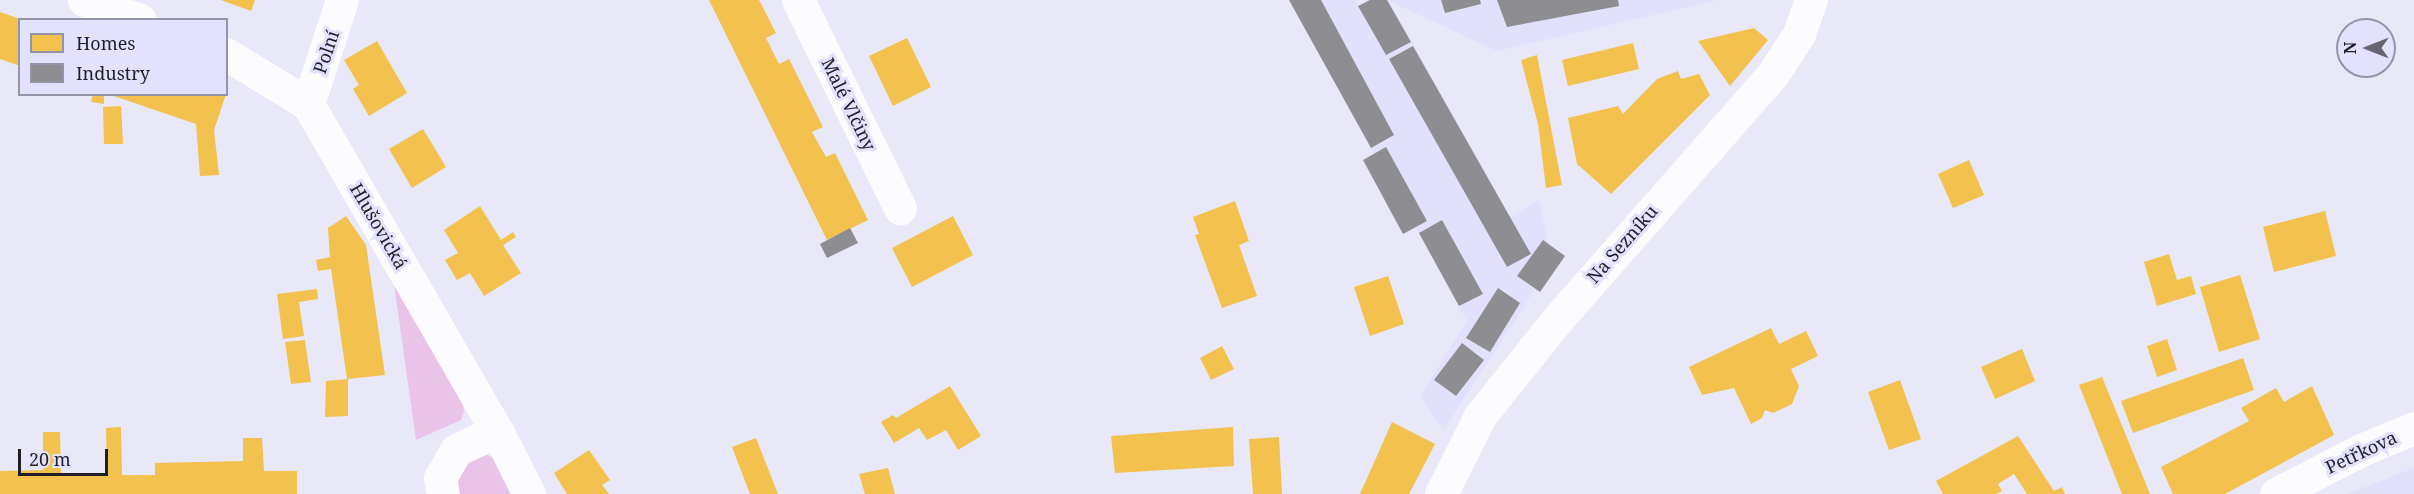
<!DOCTYPE html>
<meta charset="utf-8">
<style>
body{margin:0}
#map{position:relative;width:2414px;height:494px;overflow:hidden;background:#e8e8f8;font-family:"Noto Serif",serif}
div>[style]{position:absolute}
[style*='--x']{left:calc(var(--x)*1px);top:calc(var(--y)*1px);width:calc(var(--w)*1px);rotate:calc(var(--a)*1deg)}
.built>*{inset:0;background:#e1e1fb}
.green>*{inset:0;background:#eac3e8}
.homes>*{inset:0;background:#f2c14e}
.industry>*{inset:0;background:#8d8d92}
.minor>*{height:33px;margin:-16.5px;padding:0 16.5px;transform-origin:16.5px;border-radius:16.5px;background:#fcfcfe}
span{translate:-50% -50%;white-space:nowrap;text-align:center;line-height:1.15;-webkit-text-stroke:6px #e2e2fe;paint-order:stroke}
.street-label{font-size:18px;color:#201f29}
.legend{position:absolute;left:18px;top:18px;width:210px;height:78px;box-sizing:border-box;background:#e2e2fe;border:2px solid #9494a9;margin:0;padding:8px 10px;list-style:none;font-size:18px;color:#201f29}
.legend li{display:flex;align-items:center;gap:12px;height:30px}
.legend b{width:30px;border:2px solid #9494a9}
.north{position:absolute;left:2336px;top:18px;width:60px;height:60px;box-sizing:border-box;background:#e2e2fe;border:2px solid #9494a9;border-radius:50%;rotate:270deg;font-size:16px;font-weight:700;line-height:24px;text-align:center;color:#201f29}
.north::after{content:'';display:block;margin:auto;width:21px;height:27px;background:#666571;clip-path:polygon(50% 0,100% 100%,50% 72%,0 100%)}
.scale{position:absolute;left:18px;top:449px;width:90px;height:27px;box-sizing:border-box;border:3px solid #201f29;border-top:0;padding-left:8px;font-size:18px;line-height:21px;white-space:nowrap;color:#201f29;-webkit-text-stroke:4px #e2e2fe;paint-order:stroke}
</style>
<div id="map">
<div class="built">
<i style="clip-path:polygon(1289px 0,1355px 0,1358px 6px,1370px 0,1718px 0,1497px 51px,1389px 1px,1510px 217px,1539px 200px,1548px 244px,1565px 256px,1540px 292px,1535px 289px,1444px 430px,1420px 396px,1467px 321px,1416px 228px,1403px 234px,1363px 160px,1374px 154px,1371px 148px)"></i>
<i style="clip-path:polygon(2414px 468px,2414px 494px,2347px 494px)"></i>
</div>
<div class="green">
<i style="clip-path:polygon(393px 277px,461px 395px,464px 411px,461px 420px,416px 440px)"></i>
<i style="clip-path:polygon(486px 454px,500px 463px,517px 494px,453px 494px,455px 470px,471px 455px)"></i>
</div>
<div class="homes">
<i style="clip-path:polygon(221px 0,255px 0,251px 11px)"></i>
<i style="clip-path:polygon(709px 0,759px 0,776px 33px,766px 38px,779px 64px,789px 59px,823px 127px,812px 132px,826px 157px,835px 153px,868px 220px,827px 240px)"></i>
<i style="clip-path:polygon(0 12px,20px 19px,20px 66px,0 59px)"></i>
<i style="clip-path:polygon(1754px 28px,1768px 40px,1730px 86px,1698px 41px)"></i>
<i style="clip-path:polygon(907px 38px,931px 87px,893px 106px,869px 56px)"></i>
<i style="clip-path:polygon(377px 41px,407px 93px,369px 116px,353px 89px,359px 85px,344px 60px)"></i>
<i style="clip-path:polygon(1633px 43px,1639px 69px,1568px 86px,1562px 60px)"></i>
<i style="clip-path:polygon(1537px 55px,1562px 185px,1546px 188px,1538px 124px,1521px 60px)"></i>
<i style="clip-path:polygon(1678px 71px,1681px 79px,1699px 74px,1710px 95px,1611px 194px,1577px 164px,1568px 118px,1618px 106px,1623px 114px,1657px 79px)"></i>
<i style="clip-path:polygon(93px 94px,104px 94px,104px 104px,91px 102px)"></i>
<i style="clip-path:polygon(108px 94px,226px 94px,214px 130px,219px 175px,200px 176px,196px 124px)"></i>
<i style="clip-path:polygon(121px 106px,123px 144px,104px 144px,103px 107px)"></i>
<i style="clip-path:polygon(423px 129px,446px 167px,412px 188px,389px 149px)"></i>
<i style="clip-path:polygon(1969px 160px,1984px 195px,1953px 208px,1938px 174px)"></i>
<i style="clip-path:polygon(1235px 201px,1249px 241px,1239px 245px,1257px 296px,1222px 308px,1195px 235px,1199px 234px,1193px 217px)"></i>
<i style="clip-path:polygon(480px 206px,501px 240px,513px 232px,516px 237px,503px 245px,521px 273px,484px 296px,470px 273px,457px 280px,445px 260px,458px 253px,444px 230px)"></i>
<i style="clip-path:polygon(2325px 211px,2336px 256px,2274px 272px,2263px 227px)"></i>
<i style="clip-path:polygon(346px 216px,366px 245px,385px 375px,348px 379px,348px 416px,325px 417px,326px 381px,347px 379px,331px 269px,318px 271px,316px 260px,330px 257px,328px 228px)"></i>
<i style="clip-path:polygon(953px 216px,973px 255px,912px 287px,892px 248px)"></i>
<i style="clip-path:polygon(2169px 254px,2177px 280px,2191px 276px,2196px 294px,2157px 306px,2144px 262px)"></i>
<i style="clip-path:polygon(2240px 275px,2260px 339px,2219px 352px,2200px 287px)"></i>
<i style="clip-path:polygon(1388px 276px,1404px 324px,1370px 336px,1354px 287px)"></i>
<i style="clip-path:polygon(317px 289px,318px 299px,299px 302px,304px 336px,283px 339px,277px 294px)"></i>
<i style="clip-path:polygon(1771px 328px,1779px 344px,1806px 331px,1818px 356px,1791px 369px,1799px 386px,1792px 404px,1773px 413px,1765px 410px,1762px 418px,1751px 424px,1734px 388px,1702px 395px,1689px 367px)"></i>
<i style="clip-path:polygon(2167px 339px,2177px 370px,2157px 377px,2147px 346px)"></i>
<i style="clip-path:polygon(305px 340px,311px 382px,291px 384px,285px 342px)"></i>
<i style="clip-path:polygon(1222px 346px,1234px 369px,1211px 380px,1200px 358px)"></i>
<i style="clip-path:polygon(2022px 349px,2035px 381px,1995px 399px,1981px 367px)"></i>
<i style="clip-path:polygon(2243px 358px,2254px 390px,2133px 433px,2121px 401px)"></i>
<i style="clip-path:polygon(2102px 377px,2150px 494px,2122px 494px,2079px 385px)"></i>
<i style="clip-path:polygon(1900px 380px,1921px 439px,1889px 450px,1868px 392px)"></i>
<i style="clip-path:polygon(950px 386px,981px 436px,958px 450px,946px 430px,927px 440px,919px 428px,894px 443px,881px 422px,893px 415px,896px 418px)"></i>
<i style="clip-path:polygon(2312px 386px,2334px 435px,2225px 494px,2173px 494px,2161px 467px,2249px 421px,2241px 408px,2276px 388px,2284px 402px)"></i>
<i style="clip-path:polygon(1392px 422px,1435px 444px,1409px 494px,1360px 494px)"></i>
<i style="clip-path:polygon(121px 427px,122px 475px,155px 475px,155px 463px,243px 461px,243px 438px,262px 438px,264px 471px,297px 471px,297px 494px,0 494px,0 471px,43px 470px,43px 432px,60px 432px,61px 475px,107px 475px,106px 428px)"></i>
<i style="clip-path:polygon(1233px 427px,1234px 466px,1115px 473px,1111px 436px)"></i>
<i style="clip-path:polygon(2018px 436px,2054px 491px,2062px 487px,2065px 494px,2027px 494px,2014px 474px,1998px 484px,2002px 491px,1996px 494px,1943px 494px,1936px 481px)"></i>
<i style="clip-path:polygon(1279px 437px,1282px 494px,1253px 494px,1249px 439px)"></i>
<i style="clip-path:polygon(756px 438px,778px 494px,750px 494px,732px 447px)"></i>
<i style="clip-path:polygon(589px 450px,610px 480px,602px 485px,609px 494px,567px 494px,554px 473px)"></i>
<i style="clip-path:polygon(888px 468px,895px 494px,865px 494px,859px 474px)"></i>
</div>
<div class="industry">
<i style="clip-path:polygon(1289px 0,1321px 0,1394px 135px,1371px 148px)"></i>
<i style="clip-path:polygon(1370px 0,1387px 0,1411px 42px,1386px 55px,1358px 6px)"></i>
<i style="clip-path:polygon(1441px 0,1480px 0,1481px 4px,1445px 13px)"></i>
<i style="clip-path:polygon(1497px 0,1618px 0,1619px 6px,1507px 27px)"></i>
<i style="clip-path:polygon(1413px 46px,1531px 254px,1507px 267px,1389px 59px)"></i>
<i style="clip-path:polygon(1386px 147px,1427px 221px,1403px 234px,1363px 160px)"></i>
<i style="clip-path:polygon(1442px 220px,1483px 294px,1459px 306px,1419px 233px)"></i>
<i style="clip-path:polygon(850px 228px,858px 243px,827px 258px,820px 244px)"></i>
<i style="clip-path:polygon(1543px 240px,1565px 256px,1540px 292px,1517px 276px)"></i>
<i style="clip-path:polygon(1498px 288px,1520px 303px,1490px 352px,1466px 338px)"></i>
<i style="clip-path:polygon(1462px 343px,1484px 360px,1456px 396px,1434px 380px)"></i>
</div>
<div class="minor">
<i style="--x:84;--y:0;--w:59;--a:19.7"></i>
<i style="--x:798;--y:0;--w:232;--a:63.9"></i>
<i style="--x:226;--y:54;--w:96;--a:31.4"></i>
<i style="--x:308;--y:104;--w:378;--a:60"></i>
<i style="--x:497;--y:431;--w:71;--a:63.1"></i>
<i style="--x:308;--y:104;--w:109;--a:-71.9"></i>
<i style="--x:443;--y:494;--w:16;--a:-101"></i>
<i style="--x:440;--y:478;--w:32;--a:-60"></i>
<i style="--x:456;--y:450;--w:45;--a:-24.9"></i>
<i style="--x:1441;--y:494;--w:87;--a:-63.4"></i>
<i style="--x:1480;--y:416;--w:122;--a:-51.3"></i>
<i style="--x:1556;--y:321;--w:329;--a:-48.7"></i>
<i style="--x:1773;--y:74;--w:48;--a:-57"></i>
<i style="--x:1799;--y:34;--w:36;--a:-71"></i>
<i style="--x:2276;--y:494;--w:96;--a:-27.4"></i>
<i style="--x:2361;--y:450;--w:57;--a:-22.5"></i>
</div>
<div class="street-label">
<span style="left:326px;top:52px;rotate:-71deg">Polní</span>
<span style="left:849px;top:104px;rotate:64deg">Malé Vlčiny</span>
<span style="left:379px;top:226px;rotate:60deg">Hlušovická</span>
<span style="left:1622px;top:244px;rotate:-49deg">Na Sezníku</span>
<span style="left:2361px;top:452px;rotate:-25deg">Petřkova</span>
</div>
<ul class="legend">
<li><b style="height:16px;background:#f2c14e"></b>Homes</li>
<li><b style="height:16px;background:#8d8d92"></b>Industry</li>
</ul>
<div class="north">N</div>
<div class="scale">20 m</div>
</div>
